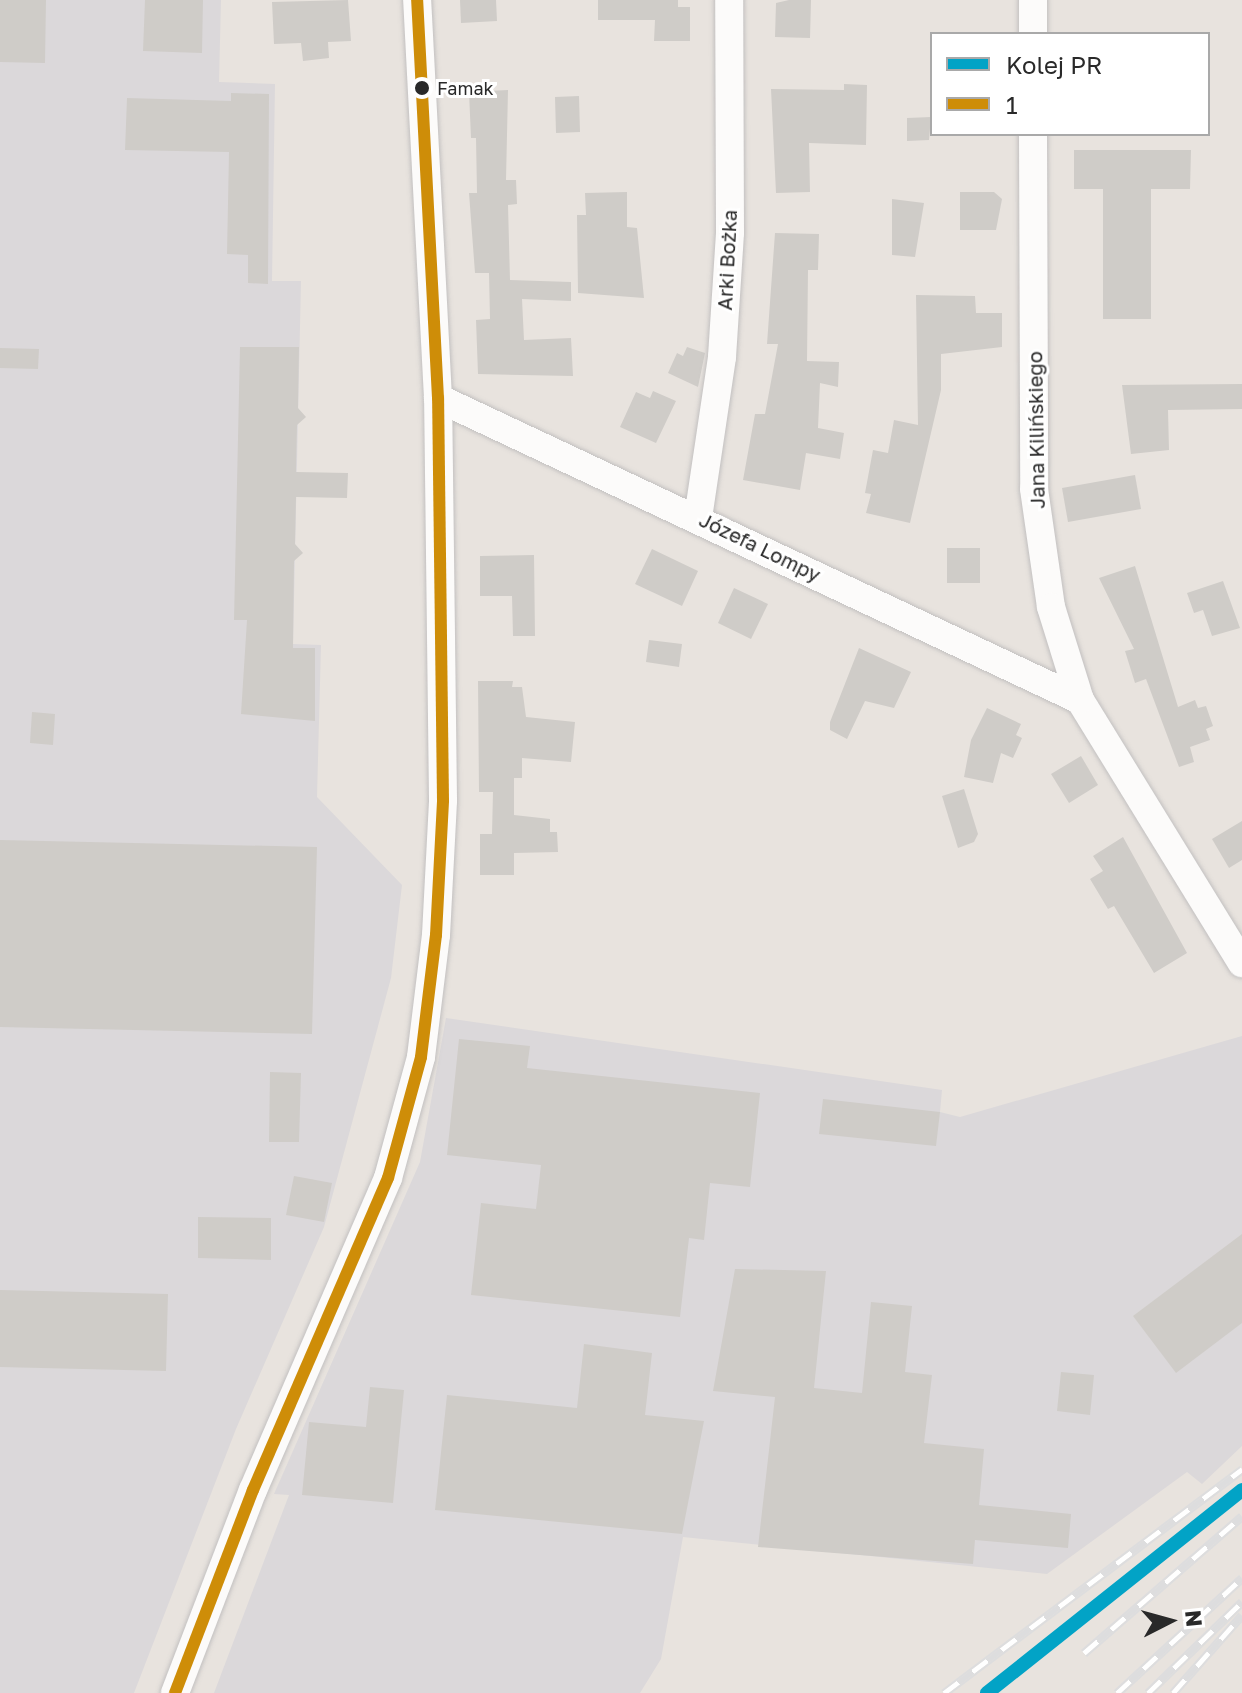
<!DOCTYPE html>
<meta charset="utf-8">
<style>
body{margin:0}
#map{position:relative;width:1242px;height:1693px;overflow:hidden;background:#e8e3de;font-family:"Golos Text",sans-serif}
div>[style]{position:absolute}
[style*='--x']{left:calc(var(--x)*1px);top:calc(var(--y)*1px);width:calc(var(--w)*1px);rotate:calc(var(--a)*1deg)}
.industrial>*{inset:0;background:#dbd8da}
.building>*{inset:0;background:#cfccc8}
.roads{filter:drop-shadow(0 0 2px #c2c0c0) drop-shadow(0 0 2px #c2c0c0)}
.minor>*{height:28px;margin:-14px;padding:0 14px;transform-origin:14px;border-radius:14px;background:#fcfbfa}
.rail>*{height:9px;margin-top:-4.5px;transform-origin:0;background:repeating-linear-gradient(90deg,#fff 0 18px,#ddddde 0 36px);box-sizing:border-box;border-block:2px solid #ddddde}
.bus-1>*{height:12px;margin:-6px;padding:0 6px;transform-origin:6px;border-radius:6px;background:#ce8d08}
.rail-1>*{height:14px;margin:-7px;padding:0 7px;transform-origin:7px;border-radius:7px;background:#02a3c6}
.dots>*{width:22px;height:22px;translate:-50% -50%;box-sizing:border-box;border:4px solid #fff;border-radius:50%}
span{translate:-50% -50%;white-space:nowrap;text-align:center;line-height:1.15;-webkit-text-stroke:6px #fff;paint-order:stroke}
.bus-label{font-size:18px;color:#292929}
.left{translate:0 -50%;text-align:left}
.street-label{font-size:20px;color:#292929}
.legend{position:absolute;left:930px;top:32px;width:280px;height:104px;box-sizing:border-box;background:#fff;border:2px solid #a9a9a9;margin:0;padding:10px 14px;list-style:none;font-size:24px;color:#292929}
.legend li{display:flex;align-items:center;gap:16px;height:40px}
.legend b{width:40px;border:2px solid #a9a9a9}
.north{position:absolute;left:1130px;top:1581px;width:80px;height:80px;-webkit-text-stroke:6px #fff;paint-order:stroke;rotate:84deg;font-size:22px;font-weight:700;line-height:32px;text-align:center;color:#292929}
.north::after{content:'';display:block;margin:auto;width:28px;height:36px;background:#292929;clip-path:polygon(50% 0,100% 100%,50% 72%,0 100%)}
</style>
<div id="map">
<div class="industrial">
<i style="clip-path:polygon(0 0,221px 0,219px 82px,275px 84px,272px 281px,301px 281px,293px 644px,321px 645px,317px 797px,402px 885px,391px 978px,324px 1227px,236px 1429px,134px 1693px,0 1693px)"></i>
<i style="clip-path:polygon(446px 1018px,942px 1090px,940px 1112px,960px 1117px,1242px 1036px,1242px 1446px,1202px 1484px,1187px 1472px,1047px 1574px,683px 1537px,661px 1659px,640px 1693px,214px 1693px,289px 1495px,274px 1494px,420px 1162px)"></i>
</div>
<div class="building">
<i style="clip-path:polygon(0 0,46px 0,45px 63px,0 62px)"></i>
<i style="clip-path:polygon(145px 0,203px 0,202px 53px,143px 51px)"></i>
<i style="clip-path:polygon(348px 0,351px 41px,328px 42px,329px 58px,303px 61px,301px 43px,274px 44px,272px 2px)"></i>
<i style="clip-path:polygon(460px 0,496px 0,497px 21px,461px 23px)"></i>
<i style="clip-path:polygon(598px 0,678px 0,678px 7px,690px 7px,690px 41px,654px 41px,655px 20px,598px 20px)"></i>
<i style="clip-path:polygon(789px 0,811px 0,810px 38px,775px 37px,776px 3px)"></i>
<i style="clip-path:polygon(844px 84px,867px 85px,866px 145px,809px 143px,810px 192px,776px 193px,771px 89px,844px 90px)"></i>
<i style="clip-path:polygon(508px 90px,506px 180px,516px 180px,517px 204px,508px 205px,510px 280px,571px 282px,571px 301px,522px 299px,524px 340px,571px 338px,573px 376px,478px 374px,476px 320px,490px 319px,489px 273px,475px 273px,469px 193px,477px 193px,476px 138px,471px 138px,469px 92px)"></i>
<i style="clip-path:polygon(231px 93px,269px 94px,268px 284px,248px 283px,248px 255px,227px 254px,229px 152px,125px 150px,127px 98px,231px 101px)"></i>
<i style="clip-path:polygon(579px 96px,580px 132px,556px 133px,555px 97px)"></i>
<i style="clip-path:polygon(931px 117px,929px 140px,907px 141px,907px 118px)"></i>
<i style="clip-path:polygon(1074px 150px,1191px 150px,1190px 189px,1151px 189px,1151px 319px,1103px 319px,1103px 189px,1074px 189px)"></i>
<i style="clip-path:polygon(627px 192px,627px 227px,637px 228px,644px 298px,578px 293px,577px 215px,586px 215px,585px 193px)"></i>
<i style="clip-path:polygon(960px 192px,994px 192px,1002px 199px,996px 230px,960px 230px)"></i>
<i style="clip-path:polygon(892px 199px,924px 203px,915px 257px,892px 255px)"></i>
<i style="clip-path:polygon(775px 233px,819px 234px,818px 270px,808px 270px,807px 361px,839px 362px,838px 387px,820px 383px,818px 428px,844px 433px,840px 459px,806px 453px,800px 490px,743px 480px,755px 414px,765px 414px,778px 344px,767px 344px)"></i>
<i style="clip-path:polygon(916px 295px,975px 296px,976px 313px,1002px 313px,1002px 347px,941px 354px,941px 390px,910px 523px,866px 513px,871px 494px,865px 493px,873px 450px,888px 453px,894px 420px,918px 425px)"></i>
<i style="clip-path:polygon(240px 347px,299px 347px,298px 408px,306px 417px,297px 425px,296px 472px,348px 473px,347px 498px,296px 497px,295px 544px,303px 553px,294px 561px,293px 648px,315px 648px,315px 721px,241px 714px,247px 620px,234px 620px)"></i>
<i style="clip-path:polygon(687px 347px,705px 353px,698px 387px,668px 373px,677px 353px,683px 356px)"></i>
<i style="clip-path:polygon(0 348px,39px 349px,38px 369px,0 368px)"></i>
<i style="clip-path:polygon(1242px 384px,1242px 409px,1168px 410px,1169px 450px,1131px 454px,1122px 385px)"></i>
<i style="clip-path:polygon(653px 391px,676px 401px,656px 443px,620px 427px,636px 392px,650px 398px)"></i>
<i style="clip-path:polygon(1135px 475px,1141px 509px,1068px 522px,1062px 488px)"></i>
<i style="clip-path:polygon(947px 548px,980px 548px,980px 583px,947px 583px)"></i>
<i style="clip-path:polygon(652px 549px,698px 571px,682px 606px,635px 584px)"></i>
<i style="clip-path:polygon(534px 555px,535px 636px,513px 636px,512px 596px,480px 596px,480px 556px)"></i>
<i style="clip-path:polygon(1135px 566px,1178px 707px,1195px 700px,1198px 708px,1206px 706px,1213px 726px,1206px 729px,1210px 740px,1190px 747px,1194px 762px,1179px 767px,1146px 679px,1135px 683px,1125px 651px,1134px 649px,1099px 578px)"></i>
<i style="clip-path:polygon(1223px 581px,1240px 628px,1212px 636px,1203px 610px,1194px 613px,1187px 593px)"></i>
<i style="clip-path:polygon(734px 588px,768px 604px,751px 639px,718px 623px)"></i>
<i style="clip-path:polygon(649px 640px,682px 644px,679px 667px,646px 662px)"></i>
<i style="clip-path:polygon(859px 648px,911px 672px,894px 708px,865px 701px,847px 739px,830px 730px,830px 722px)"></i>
<i style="clip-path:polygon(478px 681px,513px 681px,512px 687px,522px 687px,526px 717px,575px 722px,571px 762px,522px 758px,522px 778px,514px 778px,514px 815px,550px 819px,550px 832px,557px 832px,558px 852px,514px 853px,514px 875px,480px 875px,480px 834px,492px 834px,493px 792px,479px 792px)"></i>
<i style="clip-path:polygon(987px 708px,1021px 724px,1016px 735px,1022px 738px,1013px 758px,1001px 753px,993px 783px,964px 777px,971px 740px)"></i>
<i style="clip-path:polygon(32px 712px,55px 714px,53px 745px,30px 743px)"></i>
<i style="clip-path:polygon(1081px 756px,1098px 785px,1069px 803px,1051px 774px)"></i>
<i style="clip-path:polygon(964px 789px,978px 834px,974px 842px,958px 848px,942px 796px)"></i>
<i style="clip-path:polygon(1242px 821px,1242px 860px,1229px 868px,1212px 839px)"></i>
<i style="clip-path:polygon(1123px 837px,1187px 953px,1154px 973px,1114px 906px,1108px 909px,1090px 879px,1103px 871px,1093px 856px)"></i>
<i style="clip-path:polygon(0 840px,317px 847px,312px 1034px,0 1027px)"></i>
<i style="clip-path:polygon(459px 1039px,530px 1046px,527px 1068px,760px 1093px,750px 1187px,710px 1183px,704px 1240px,689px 1238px,680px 1317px,471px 1295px,481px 1203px,536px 1209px,541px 1165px,447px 1155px)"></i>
<i style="clip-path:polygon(270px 1072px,301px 1073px,299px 1142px,269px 1142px)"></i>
<i style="clip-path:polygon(823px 1099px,940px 1112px,936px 1146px,819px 1134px)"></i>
<i style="clip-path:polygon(294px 1176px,332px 1183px,324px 1222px,286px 1215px)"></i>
<i style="clip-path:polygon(198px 1217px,271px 1218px,271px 1260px,198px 1258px)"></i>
<i style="clip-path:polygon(1242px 1234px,1242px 1323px,1176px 1373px,1133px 1316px)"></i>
<i style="clip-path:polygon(735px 1269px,826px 1271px,814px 1388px,862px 1393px,871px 1302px,912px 1306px,905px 1372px,932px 1375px,924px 1443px,984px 1449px,979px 1505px,1071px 1514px,1068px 1548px,975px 1540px,973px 1564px,758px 1547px,775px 1397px,713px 1391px)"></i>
<i style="clip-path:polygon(0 1290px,168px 1294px,166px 1371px,0 1367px)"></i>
<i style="clip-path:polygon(584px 1344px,652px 1353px,645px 1415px,704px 1421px,682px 1534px,435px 1510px,447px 1395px,577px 1408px)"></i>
<i style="clip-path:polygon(1061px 1372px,1094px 1375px,1090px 1415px,1057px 1411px)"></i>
<i style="clip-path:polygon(370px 1387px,404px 1390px,393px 1503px,302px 1495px,309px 1422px,366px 1427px)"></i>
</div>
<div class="roads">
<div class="minor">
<i style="--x:1033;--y:0;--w:34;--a:90"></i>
<i style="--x:1033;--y:134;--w:355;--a:89.8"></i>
<i style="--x:1034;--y:489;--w:119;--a:81.8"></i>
<i style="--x:1051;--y:607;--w:97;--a:72.7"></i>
<i style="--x:1080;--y:700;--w:309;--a:58.4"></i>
<i style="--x:438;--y:398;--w:709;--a:25.19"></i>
<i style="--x:698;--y:518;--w:163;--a:-81.5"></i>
<i style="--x:722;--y:357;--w:125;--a:-86.3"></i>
<i style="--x:730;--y:232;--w:232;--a:-90.2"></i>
<i style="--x:175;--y:1693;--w:217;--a:-69"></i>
<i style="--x:253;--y:1490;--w:340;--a:-66.6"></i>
<i style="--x:388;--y:1178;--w:125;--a:-74.7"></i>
<i style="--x:421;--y:1057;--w:123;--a:-83"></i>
<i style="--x:436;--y:935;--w:135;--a:-87"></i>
<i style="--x:443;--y:800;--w:402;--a:-90.7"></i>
<i style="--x:438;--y:398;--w:399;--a:-93"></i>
</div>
</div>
<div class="rail">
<i style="--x:1084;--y:1653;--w:209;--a:-40.9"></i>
<i style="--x:944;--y:1693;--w:373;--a:-36.9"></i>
<i style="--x:1117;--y:1693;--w:170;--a:-42.6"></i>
<i style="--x:1148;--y:1693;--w:131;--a:-44.1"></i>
<i style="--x:1173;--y:1693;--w:104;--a:-48.5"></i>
</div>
<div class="bus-1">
<i style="--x:175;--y:1693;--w:217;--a:-69"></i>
<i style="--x:253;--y:1490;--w:340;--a:-66.6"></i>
<i style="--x:388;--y:1178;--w:125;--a:-74.7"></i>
<i style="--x:421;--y:1057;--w:123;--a:-83"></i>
<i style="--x:436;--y:935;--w:135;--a:-87"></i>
<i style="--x:443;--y:800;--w:402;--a:-90.7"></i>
<i style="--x:438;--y:398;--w:399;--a:-93"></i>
</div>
<div class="rail-1">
<i style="--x:987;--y:1693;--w:326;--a:-38.5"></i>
</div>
<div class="dots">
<i style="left:422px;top:88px;background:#292929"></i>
</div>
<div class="bus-label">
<span class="left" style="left:437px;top:88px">Famak</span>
</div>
<div class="street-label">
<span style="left:727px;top:260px;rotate:-87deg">Arki Bożka</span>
<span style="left:1036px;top:430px;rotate:-91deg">Jana Kilińskiego</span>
<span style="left:760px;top:547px;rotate:26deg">Józefa Lompy</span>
</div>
<ul class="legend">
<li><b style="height:10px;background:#02a3c6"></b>Kolej PR</li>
<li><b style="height:10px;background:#ce8d08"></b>1</li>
</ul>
<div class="north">N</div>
</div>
